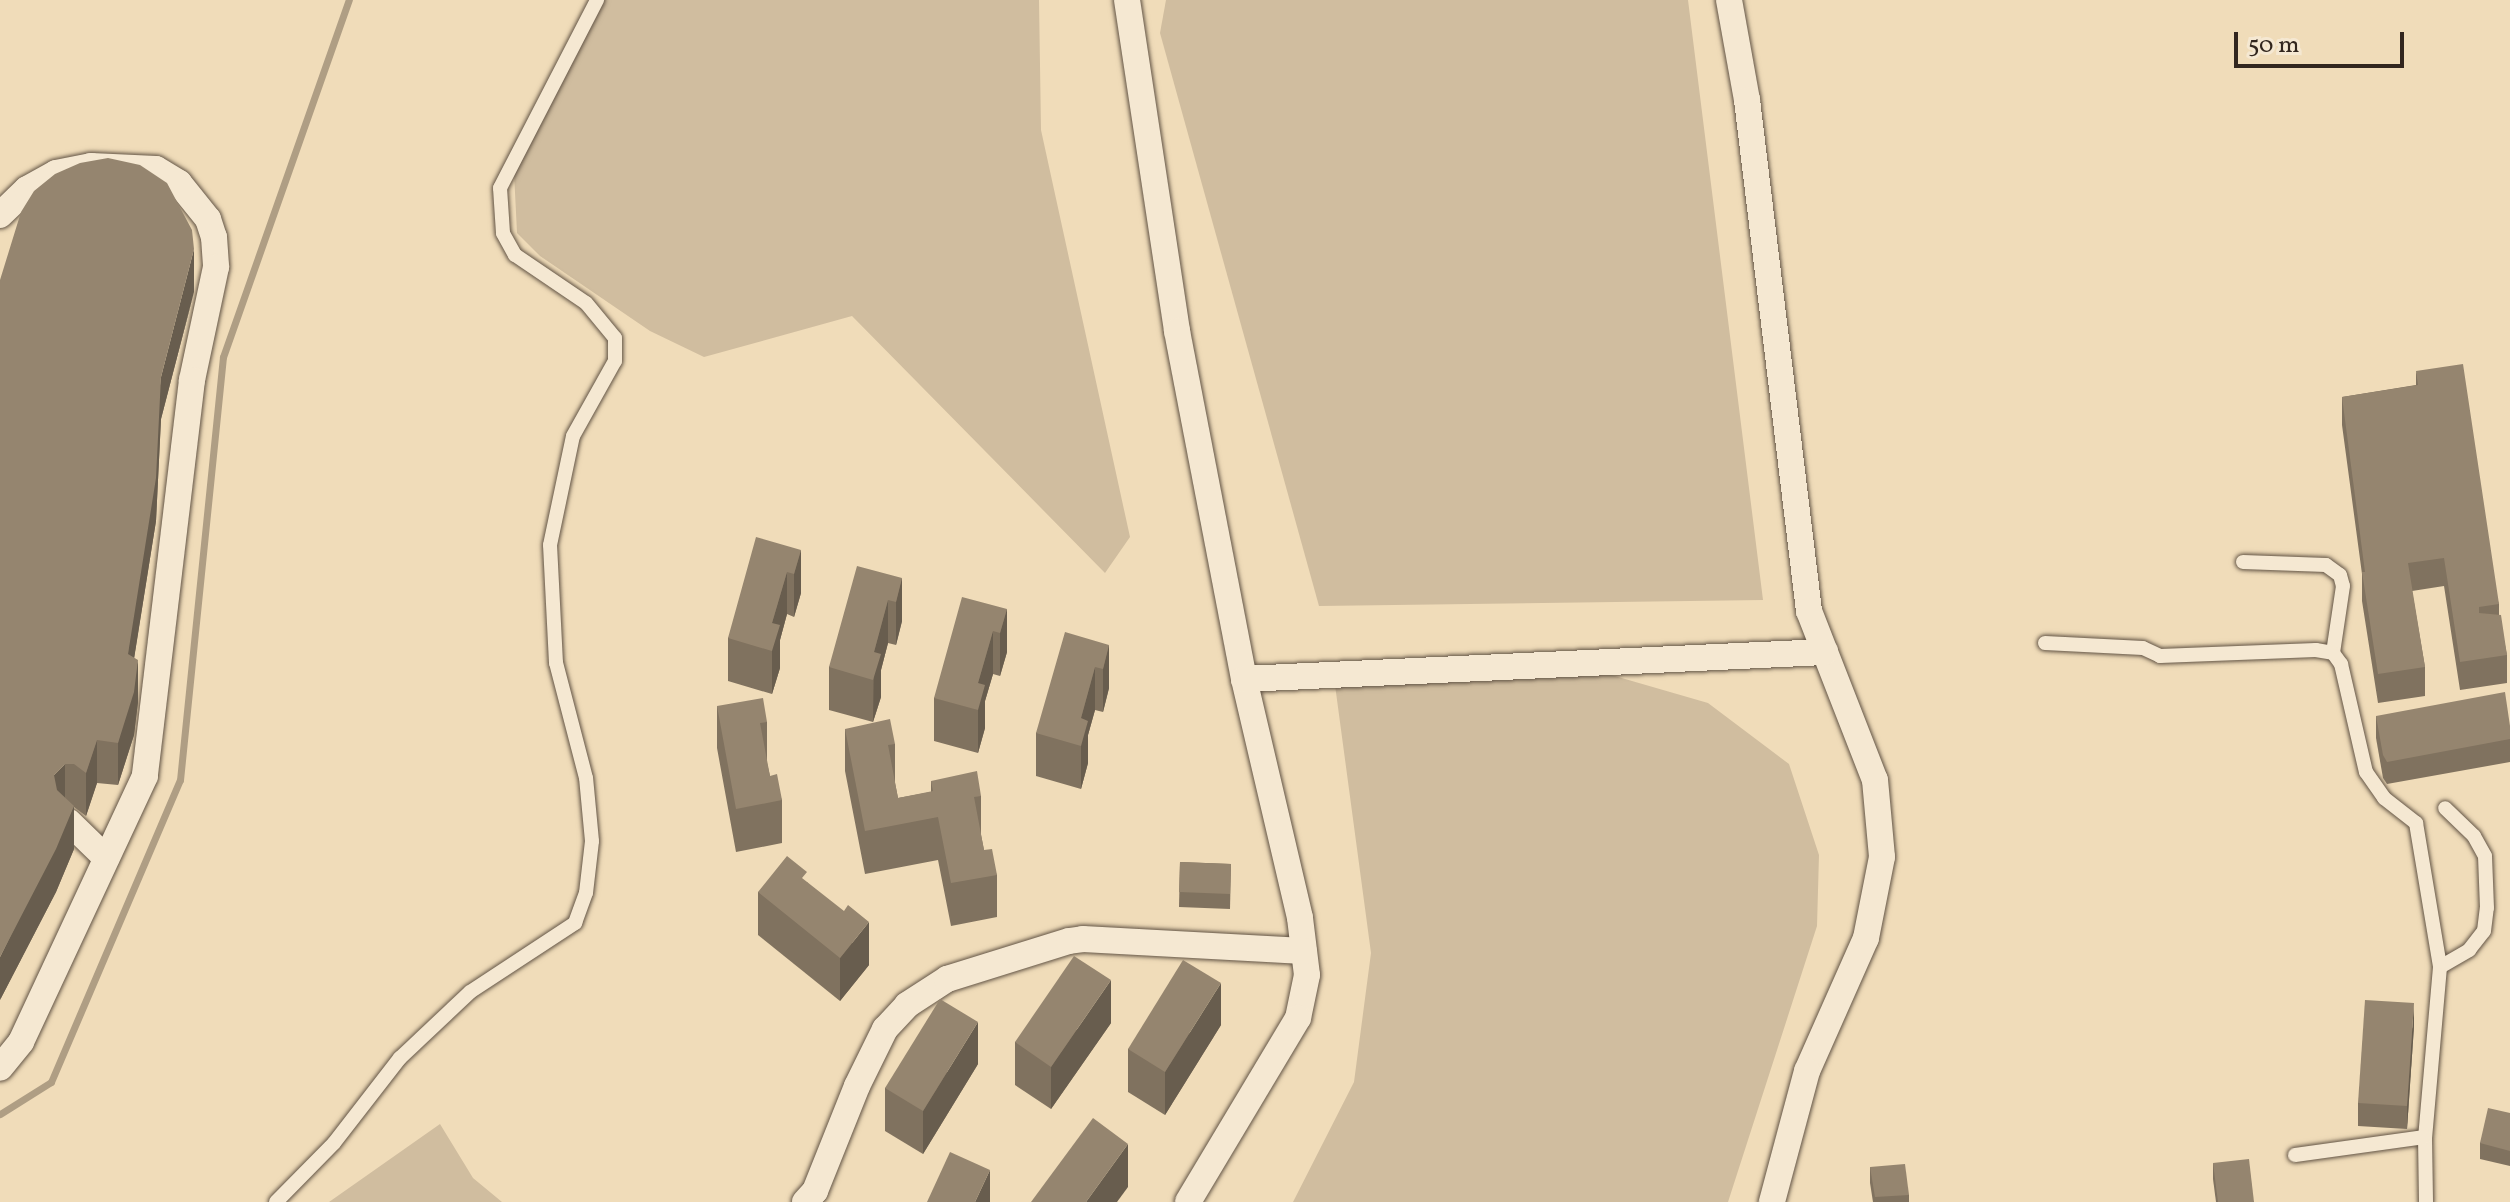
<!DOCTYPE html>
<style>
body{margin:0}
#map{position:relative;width:2510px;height:1202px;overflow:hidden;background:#f0dcb9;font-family:Vollkorn,serif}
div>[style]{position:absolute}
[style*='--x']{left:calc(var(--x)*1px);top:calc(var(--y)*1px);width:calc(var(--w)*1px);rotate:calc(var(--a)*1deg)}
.green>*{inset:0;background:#d0bd9f}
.stream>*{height:7px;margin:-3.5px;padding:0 3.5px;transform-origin:3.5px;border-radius:3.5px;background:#af9e84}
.roads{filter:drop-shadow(0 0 2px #625445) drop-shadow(0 0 2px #625445)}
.service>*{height:14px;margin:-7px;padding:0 7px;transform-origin:7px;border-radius:7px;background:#f5e8d2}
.minor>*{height:26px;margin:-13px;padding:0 13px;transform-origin:13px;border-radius:13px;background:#f5e8d2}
.wall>*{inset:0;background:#80725f}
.shaded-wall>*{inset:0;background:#685d4e}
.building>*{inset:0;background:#95856f}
span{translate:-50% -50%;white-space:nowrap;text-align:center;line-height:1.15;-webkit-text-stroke:7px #f5e8d2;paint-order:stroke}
.scale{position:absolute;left:2234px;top:32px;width:170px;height:36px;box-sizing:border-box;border:4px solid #32261e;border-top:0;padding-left:10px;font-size:24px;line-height:28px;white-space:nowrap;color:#32261e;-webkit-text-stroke:6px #f5e8d2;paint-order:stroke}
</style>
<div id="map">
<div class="green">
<i style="clip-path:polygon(604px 0,1039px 0,1041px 130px,1130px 537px,1105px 573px,852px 316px,704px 357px,650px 331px,540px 256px,517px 233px,514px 172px)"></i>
<i style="clip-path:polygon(1166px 0,1688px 0,1763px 600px,1319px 606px,1160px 33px)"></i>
<i style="clip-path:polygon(1594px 670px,1708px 703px,1789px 764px,1819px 855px,1817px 926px,1728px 1202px,1293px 1202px,1354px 1082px,1371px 953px,1335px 685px)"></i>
<i style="clip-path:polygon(440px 1124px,473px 1178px,502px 1202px,329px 1202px)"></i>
</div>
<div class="stream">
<i style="--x:0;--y:1114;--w:60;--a:-32.1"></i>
<i style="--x:51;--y:1082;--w:328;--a:-66.9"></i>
<i style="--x:180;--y:780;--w:425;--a:-84.2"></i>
<i style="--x:223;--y:357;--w:379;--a:-70.6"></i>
</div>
<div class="roads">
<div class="service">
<i style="--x:2243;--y:562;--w:83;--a:2.1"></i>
<i style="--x:2326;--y:565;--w:17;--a:36"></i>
<i style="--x:2340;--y:575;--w:11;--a:75"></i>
<i style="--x:2343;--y:586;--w:68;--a:98.5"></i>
<i style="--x:2045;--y:643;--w:98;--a:2.9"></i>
<i style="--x:2143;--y:648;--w:19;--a:25"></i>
<i style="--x:2160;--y:656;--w:156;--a:-2.2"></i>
<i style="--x:2316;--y:650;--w:17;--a:10"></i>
<i style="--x:2333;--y:653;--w:14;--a:54"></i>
<i style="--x:2341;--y:664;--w:111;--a:77"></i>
<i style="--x:2366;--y:772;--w:32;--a:55"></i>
<i style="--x:2384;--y:798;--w:41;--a:38"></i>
<i style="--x:2416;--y:823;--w:146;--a:80.5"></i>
<i style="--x:2440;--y:967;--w:171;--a:95"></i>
<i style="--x:2425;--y:1137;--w:65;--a:89.1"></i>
<i style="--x:2440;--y:967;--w:34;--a:-30"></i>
<i style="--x:2469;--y:950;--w:24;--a:-52"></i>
<i style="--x:2484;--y:931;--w:23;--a:-83"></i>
<i style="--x:2487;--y:908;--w:52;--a:-92.2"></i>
<i style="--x:2485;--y:856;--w:23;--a:-119"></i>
<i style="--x:2474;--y:836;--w:40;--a:-136"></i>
<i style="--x:2295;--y:1155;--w:131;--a:-7.9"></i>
<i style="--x:276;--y:1202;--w:83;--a:-45.5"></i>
<i style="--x:334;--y:1143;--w:108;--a:-52.2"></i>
<i style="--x:400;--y:1058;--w:96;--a:-43.3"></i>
<i style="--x:470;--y:992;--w:126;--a:-33.3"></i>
<i style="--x:575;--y:923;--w:32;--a:-70"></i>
<i style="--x:586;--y:893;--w:52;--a:-83.4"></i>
<i style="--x:592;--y:841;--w:63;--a:-95.4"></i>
<i style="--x:586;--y:778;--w:119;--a:-104.6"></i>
<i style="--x:556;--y:663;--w:118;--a:-92.9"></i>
<i style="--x:550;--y:545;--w:111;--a:-78.1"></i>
<i style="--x:573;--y:436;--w:86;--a:-60.8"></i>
<i style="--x:615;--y:361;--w:23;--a:-90"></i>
<i style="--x:615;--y:338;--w:45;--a:-129.6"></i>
<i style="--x:586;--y:303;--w:86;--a:-145.9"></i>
<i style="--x:515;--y:255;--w:25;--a:-119"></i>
<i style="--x:503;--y:233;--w:45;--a:-93.8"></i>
<i style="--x:500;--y:188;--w:212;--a:-62.7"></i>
</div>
<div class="minor">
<i style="--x:1127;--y:0;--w:335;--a:81.4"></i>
<i style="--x:1177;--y:331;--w:354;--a:79.1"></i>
<i style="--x:1244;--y:679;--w:245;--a:76.8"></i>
<i style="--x:1300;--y:918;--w:57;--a:83"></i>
<i style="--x:1307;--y:975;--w:44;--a:101.8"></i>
<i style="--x:1298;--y:1018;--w:214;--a:120.9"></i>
<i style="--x:1729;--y:0;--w:102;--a:79.8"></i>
<i style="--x:1747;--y:100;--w:515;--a:83.08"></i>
<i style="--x:1809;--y:611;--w:181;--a:68.7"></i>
<i style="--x:1875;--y:780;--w:77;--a:84.8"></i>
<i style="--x:1882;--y:857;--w:83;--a:101.2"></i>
<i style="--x:1866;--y:938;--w:145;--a:113.9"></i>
<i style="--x:1807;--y:1071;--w:136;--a:105"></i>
<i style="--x:0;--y:215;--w:37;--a:-44"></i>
<i style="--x:27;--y:189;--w:33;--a:-29"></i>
<i style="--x:56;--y:173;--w:36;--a:-11"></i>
<i style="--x:91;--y:166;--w:65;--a:2.6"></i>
<i style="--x:156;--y:169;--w:27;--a:31"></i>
<i style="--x:179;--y:183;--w:46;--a:51.1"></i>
<i style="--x:208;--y:219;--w:19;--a:72"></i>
<i style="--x:214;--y:237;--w:30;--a:86"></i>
<i style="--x:216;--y:267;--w:116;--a:102"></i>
<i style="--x:192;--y:380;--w:399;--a:96.8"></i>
<i style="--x:145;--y:776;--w:293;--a:115"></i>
<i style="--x:21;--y:1042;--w:33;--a:129"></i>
<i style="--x:1244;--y:679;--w:582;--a:-2.66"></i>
<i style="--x:69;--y:822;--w:52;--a:44.2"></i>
<i style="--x:805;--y:1202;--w:15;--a:-48"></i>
<i style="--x:815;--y:1191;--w:113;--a:-68.2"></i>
<i style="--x:857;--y:1086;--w:64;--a:-63.8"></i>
<i style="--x:885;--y:1029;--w:33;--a:-47"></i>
<i style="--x:907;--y:1005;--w:48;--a:-33"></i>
<i style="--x:947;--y:979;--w:128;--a:-17.3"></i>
<i style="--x:1069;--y:941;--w:14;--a:-8"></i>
<i style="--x:1083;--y:939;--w:221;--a:3.1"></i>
</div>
</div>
<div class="wall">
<i style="clip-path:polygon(194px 292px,161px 419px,156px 521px,134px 658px,138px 702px,134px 735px,118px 785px,97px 783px,86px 816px,74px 807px,74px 849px,56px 892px,0 1000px)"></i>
<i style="clip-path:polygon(2416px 371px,2499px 604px,2499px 615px,2507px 655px,2507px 683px,2460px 690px,2444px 586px,2412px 591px,2425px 667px,2425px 696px,2378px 703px,2362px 601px,2362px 574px,2342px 425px,2342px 397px,2416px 385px)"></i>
<i style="clip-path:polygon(801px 550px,801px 593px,794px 617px,787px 614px,780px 640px,780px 668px,772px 694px,728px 681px,728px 638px)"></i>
<i style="clip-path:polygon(902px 578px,902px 621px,896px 645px,888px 643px,881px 670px,881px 697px,873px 722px,829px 710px,829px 667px)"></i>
<i style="clip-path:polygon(1007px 609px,1007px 652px,1000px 676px,993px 674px,985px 701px,985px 728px,978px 753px,934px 741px,934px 698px)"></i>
<i style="clip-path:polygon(1109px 645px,1109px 688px,1103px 712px,1095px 710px,1088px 735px,1088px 763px,1081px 789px,1036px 776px,1036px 733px)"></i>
<i style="clip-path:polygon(717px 706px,767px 722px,767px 763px,770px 776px,782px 800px,782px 843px,736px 852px,717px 748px)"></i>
<i style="clip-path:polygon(2376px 716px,2510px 726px,2510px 762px,2387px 784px,2383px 778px,2376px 738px)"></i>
<i style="clip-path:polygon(845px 729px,895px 744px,895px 783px,898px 798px,931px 792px,931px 781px,981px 796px,981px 835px,984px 850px,997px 875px,997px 917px,951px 926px,938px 860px,865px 874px,845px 771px)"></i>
<i style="clip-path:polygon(1180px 862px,1231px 864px,1230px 909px,1179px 907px)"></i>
<i style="clip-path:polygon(807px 882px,869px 965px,840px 1001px,758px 935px,758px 892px)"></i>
<i style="clip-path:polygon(1111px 1023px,1051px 1109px,1015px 1085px,1015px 1042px)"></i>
<i style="clip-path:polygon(1221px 1025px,1165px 1115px,1128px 1092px,1128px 1049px)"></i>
<i style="clip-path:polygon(2414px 1026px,2407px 1129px,2358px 1126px,2358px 1103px)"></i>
<i style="clip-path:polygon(978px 1064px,923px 1154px,885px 1131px,885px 1088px)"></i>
<i style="clip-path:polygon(2510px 1113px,2510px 1166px,2480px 1159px,2480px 1143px)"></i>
<i style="clip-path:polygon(2213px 1163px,2254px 1202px,2216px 1202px,2213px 1179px)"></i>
<i style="clip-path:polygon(1870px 1167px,1909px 1195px,1909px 1202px,1873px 1202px,1870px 1183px)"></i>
</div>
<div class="shaded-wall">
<i style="clip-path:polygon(194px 249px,194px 292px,161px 419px,156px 521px,128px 697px,128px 654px,161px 377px)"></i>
<i style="clip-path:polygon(801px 550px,801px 593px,794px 617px,794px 574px)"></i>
<i style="clip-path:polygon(787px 572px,787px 614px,780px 640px,780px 668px,772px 694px,772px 623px)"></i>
<i style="clip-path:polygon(902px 578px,902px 621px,896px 645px,896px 602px)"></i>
<i style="clip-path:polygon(888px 600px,888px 643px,881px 670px,881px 697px,873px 722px,874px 652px)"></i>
<i style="clip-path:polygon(1007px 609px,1007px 652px,1000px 676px,1000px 633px)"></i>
<i style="clip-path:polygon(993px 631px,993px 674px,985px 701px,985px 728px,978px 753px,978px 683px)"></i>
<i style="clip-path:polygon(1109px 645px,1109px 688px,1103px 712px,1103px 669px)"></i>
<i style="clip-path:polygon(138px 660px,138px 702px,134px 735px,118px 785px,118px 743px)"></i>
<i style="clip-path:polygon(1095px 667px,1095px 710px,1088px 735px,1088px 763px,1081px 789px,1081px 718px)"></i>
<i style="clip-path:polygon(97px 740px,97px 783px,86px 816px,86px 773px)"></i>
<i style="clip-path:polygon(65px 764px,65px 806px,54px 817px,54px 775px)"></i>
<i style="clip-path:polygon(74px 806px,74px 849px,56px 892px,0 1000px,0 957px)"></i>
<i style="clip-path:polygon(869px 922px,869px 965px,840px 1001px,840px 958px)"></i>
<i style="clip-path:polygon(1111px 980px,1111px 1023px,1051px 1109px,1051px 1067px)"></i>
<i style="clip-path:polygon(1221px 983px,1221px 1025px,1165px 1115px,1165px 1072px)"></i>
<i style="clip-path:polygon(2414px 1003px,2414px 1026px,2407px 1129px,2407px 1106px)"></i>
<i style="clip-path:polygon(978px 1022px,978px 1064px,923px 1154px,923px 1111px)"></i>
<i style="clip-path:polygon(1128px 1144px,1128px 1187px,1117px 1202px,1086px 1202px)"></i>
<i style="clip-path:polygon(990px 1170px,990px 1202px,975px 1202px)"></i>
</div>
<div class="building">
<i style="clip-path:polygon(108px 158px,140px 165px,167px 183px,192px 230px,194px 249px,161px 377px,156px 478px,128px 654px,138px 660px,134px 692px,118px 743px,97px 740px,86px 773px,74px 764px,65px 764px,54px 775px,57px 790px,74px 806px,56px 849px,0 957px,0 280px,21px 212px,34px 191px,55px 174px,80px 163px)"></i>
<i style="clip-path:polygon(2463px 364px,2499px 604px,2479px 607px,2479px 613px,2501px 615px,2507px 655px,2460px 662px,2444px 558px,2408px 563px,2425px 667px,2378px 674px,2362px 572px,2365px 572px,2342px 397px,2418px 385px,2416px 371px)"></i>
<i style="clip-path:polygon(756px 537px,801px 550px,794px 574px,787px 572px,772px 623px,780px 625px,772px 651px,728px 638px)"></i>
<i style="clip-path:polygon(857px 566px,902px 578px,896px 602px,888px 600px,874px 652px,881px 654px,873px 680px,829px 667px)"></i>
<i style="clip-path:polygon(962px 597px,1007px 609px,1000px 633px,993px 631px,978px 683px,985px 685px,978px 710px,934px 698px)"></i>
<i style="clip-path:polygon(1065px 632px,1109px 645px,1103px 669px,1095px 667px,1081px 718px,1088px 721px,1081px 746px,1036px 733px)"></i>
<i style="clip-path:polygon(2505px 692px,2510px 726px,2510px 739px,2387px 762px,2383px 755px,2376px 716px)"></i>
<i style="clip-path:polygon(763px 698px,767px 722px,760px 723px,770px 776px,777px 774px,782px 800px,736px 809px,717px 706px)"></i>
<i style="clip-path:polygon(890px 719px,895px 744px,888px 745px,898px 798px,933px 791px,931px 781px,977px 771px,981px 796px,974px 797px,984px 850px,992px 849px,997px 875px,951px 883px,938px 817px,865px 831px,845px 729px)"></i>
<i style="clip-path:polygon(787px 856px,807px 872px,802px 878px,844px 911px,848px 905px,869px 922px,840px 958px,758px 892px)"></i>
<i style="clip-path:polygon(1180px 862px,1231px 864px,1230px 894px,1179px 892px)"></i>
<i style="clip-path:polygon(1074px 956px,1111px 980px,1051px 1067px,1015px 1042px)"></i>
<i style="clip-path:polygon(1183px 960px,1221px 983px,1165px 1072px,1128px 1049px)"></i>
<i style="clip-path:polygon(940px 999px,978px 1022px,923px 1111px,885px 1088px)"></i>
<i style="clip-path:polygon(2365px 1000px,2414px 1003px,2407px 1106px,2358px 1103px)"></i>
<i style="clip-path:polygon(2488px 1108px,2510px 1113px,2510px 1151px,2480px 1143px)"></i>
<i style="clip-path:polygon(1093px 1118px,1128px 1144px,1086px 1202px,1031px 1202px)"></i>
<i style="clip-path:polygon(950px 1152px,990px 1170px,975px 1202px,927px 1202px)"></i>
<i style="clip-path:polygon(2249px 1159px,2254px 1202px,2218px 1202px,2213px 1163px)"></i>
<i style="clip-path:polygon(1905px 1164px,1909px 1195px,1875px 1197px,1870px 1167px)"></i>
</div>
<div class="scale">50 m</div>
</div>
